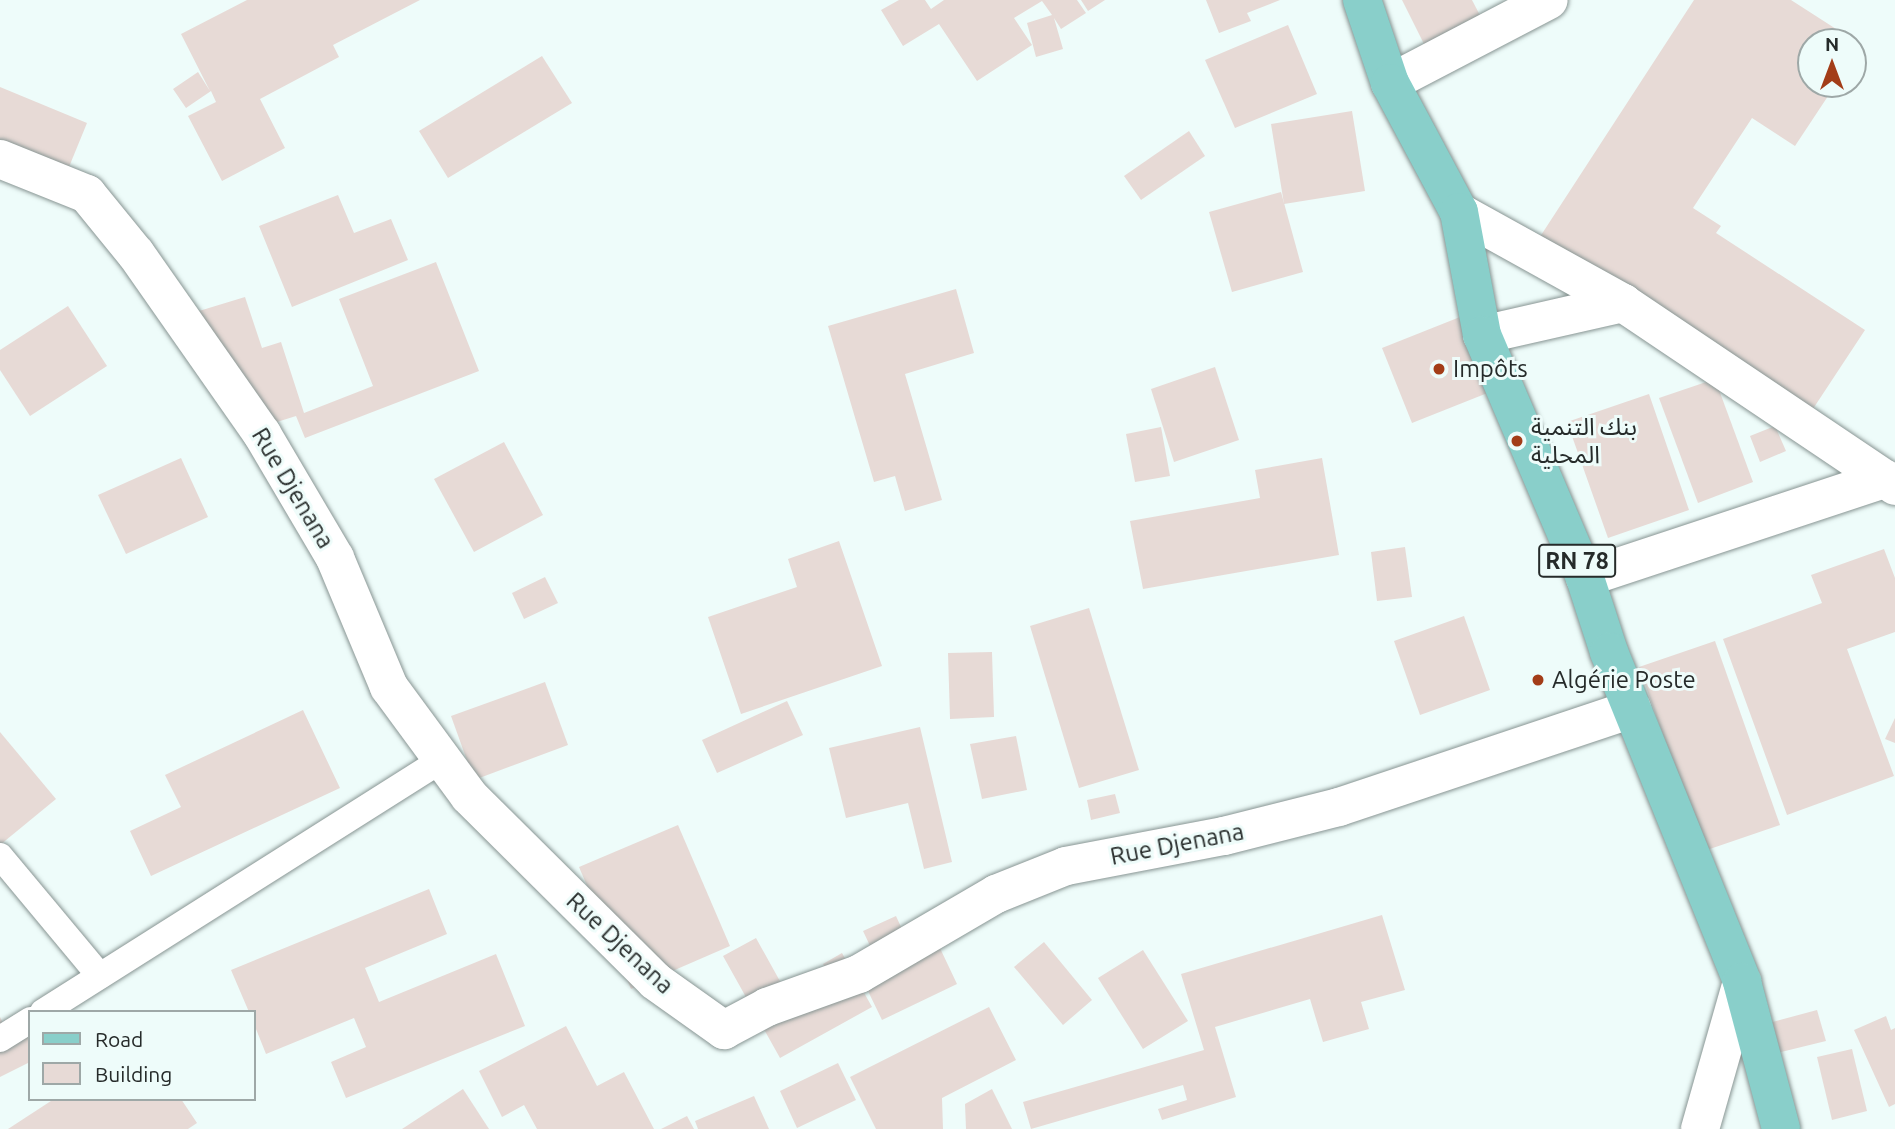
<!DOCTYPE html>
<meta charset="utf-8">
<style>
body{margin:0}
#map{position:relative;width:1895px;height:1129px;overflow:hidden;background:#eefcfa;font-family:Ubuntu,"Noto Sans Arabic",sans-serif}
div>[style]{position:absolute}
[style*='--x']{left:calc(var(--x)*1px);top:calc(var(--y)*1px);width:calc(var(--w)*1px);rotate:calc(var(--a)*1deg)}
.building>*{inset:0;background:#e7dad6}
.roads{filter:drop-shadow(0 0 2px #889593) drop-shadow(0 0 2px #889593)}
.service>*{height:26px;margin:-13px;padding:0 13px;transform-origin:13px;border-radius:13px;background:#fff}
.minor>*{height:38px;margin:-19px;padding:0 19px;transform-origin:19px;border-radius:19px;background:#fff}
.tertiary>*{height:38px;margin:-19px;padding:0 19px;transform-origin:19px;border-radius:19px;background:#fff}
.primary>*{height:38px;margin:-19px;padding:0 19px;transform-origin:19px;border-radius:19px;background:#89cfca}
.dots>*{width:19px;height:19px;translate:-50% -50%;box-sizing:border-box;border:4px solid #eefcfa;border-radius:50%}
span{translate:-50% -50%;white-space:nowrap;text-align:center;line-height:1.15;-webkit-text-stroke:6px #eefcfa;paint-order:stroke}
.shield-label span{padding:2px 5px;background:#eefcfa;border:2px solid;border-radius:5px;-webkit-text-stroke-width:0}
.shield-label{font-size:23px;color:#262b2a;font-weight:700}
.poi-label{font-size:24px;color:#262b2a}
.left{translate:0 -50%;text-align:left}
.street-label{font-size:24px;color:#262b2a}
.legend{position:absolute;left:28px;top:1010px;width:228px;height:91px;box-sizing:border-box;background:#eefcfa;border:2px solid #9ea8a7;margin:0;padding:9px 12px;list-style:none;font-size:21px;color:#262b2a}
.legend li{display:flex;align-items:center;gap:14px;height:35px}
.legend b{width:35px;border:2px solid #9ea8a7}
.north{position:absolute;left:1797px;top:28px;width:70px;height:70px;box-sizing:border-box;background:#eefcfa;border:2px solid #9ea8a7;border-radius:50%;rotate:0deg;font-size:19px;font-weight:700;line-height:28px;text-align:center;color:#262b2a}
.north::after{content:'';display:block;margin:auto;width:24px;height:32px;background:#a33d18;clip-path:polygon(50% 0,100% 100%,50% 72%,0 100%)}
</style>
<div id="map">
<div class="building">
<i style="clip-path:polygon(247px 0,420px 0,333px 45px,339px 57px,260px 99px,285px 148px,222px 181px,188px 116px,216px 102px,211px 91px,186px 108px,173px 89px,198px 72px,210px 91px,181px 34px)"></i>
<i style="clip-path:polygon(899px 0,925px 0,931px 9px,944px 0,1077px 0,1086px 13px,1061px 29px,1054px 18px,1063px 49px,1036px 57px,1027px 23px,1052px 15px,1042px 1px,1014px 18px,1032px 45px,977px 81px,939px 24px,903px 46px,881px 10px)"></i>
<i style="clip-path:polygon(1081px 0,1105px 0,1088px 11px)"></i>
<i style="clip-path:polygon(1206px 0,1280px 0,1247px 13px,1251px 21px,1219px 33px)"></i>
<i style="clip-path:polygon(1402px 0,1472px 0,1484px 23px,1427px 50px)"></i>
<i style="clip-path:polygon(1694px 0,1791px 0,1861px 45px,1853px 57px,1853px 42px,1811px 42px,1811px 84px,1836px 84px,1795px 146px,1752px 118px,1693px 208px,1721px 226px,1716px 233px,1865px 330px,1805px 421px,1534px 246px)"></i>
<i style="clip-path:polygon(1288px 25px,1317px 94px,1235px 128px,1205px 60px)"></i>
<i style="clip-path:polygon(542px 56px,572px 103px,448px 178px,419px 131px)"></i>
<i style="clip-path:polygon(0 87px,87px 123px,62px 184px,0 159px)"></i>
<i style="clip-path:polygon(1352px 111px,1365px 191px,1284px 204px,1271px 124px)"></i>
<i style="clip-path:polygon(1189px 131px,1205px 156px,1141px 200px,1124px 176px)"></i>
<i style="clip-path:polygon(1281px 192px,1303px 272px,1232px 292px,1209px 212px)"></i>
<i style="clip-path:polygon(338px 195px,354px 233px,391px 219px,408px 260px,292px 307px,259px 226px)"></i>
<i style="clip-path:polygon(436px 262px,479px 371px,305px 438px,296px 416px,239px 434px,199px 311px,245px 297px,262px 348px,281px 342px,304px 413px,373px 386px,339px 299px)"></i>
<i style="clip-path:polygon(956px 289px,974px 353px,905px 374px,942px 500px,905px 511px,895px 476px,874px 482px,828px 326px)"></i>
<i style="clip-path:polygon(68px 306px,107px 366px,30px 416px,0 370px,0 350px)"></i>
<i style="clip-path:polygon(1465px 315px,1495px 390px,1412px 423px,1382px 348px)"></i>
<i style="clip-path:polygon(1215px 367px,1239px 440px,1174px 462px,1151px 389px)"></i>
<i style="clip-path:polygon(1715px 379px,1753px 482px,1698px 503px,1659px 398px)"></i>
<i style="clip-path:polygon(1649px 394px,1689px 510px,1608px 538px,1567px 422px)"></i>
<i style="clip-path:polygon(1775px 426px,1786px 451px,1760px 462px,1750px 436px)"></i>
<i style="clip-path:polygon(1161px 427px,1170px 476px,1135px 482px,1126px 434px)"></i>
<i style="clip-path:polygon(504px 442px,543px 515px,474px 552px,434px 479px)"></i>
<i style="clip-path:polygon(181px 458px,208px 517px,126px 554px,98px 495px)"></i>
<i style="clip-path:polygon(1322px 458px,1339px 555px,1143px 589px,1130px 521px,1260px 498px,1255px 470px)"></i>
<i style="clip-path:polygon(839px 541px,882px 666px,741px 714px,708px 617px,797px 587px,788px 559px)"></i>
<i style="clip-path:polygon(1405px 547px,1412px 597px,1377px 601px,1371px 552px)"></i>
<i style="clip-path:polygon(1884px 549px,1895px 578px,1895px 632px,1847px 649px,1894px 776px,1787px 815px,1723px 639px,1822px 603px,1811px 575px)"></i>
<i style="clip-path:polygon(545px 577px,558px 603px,524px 619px,512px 593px)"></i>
<i style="clip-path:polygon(1089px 608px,1139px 770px,1079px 788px,1030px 626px)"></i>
<i style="clip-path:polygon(1464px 616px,1490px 690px,1420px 715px,1394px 641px)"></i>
<i style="clip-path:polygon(1715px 641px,1780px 825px,1704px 851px,1639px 667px)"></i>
<i style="clip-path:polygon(992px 652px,994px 717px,950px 719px,948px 653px)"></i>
<i style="clip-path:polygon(545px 682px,568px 745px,474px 780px,451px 716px)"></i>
<i style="clip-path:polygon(787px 701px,803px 735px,717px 773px,702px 740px)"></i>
<i style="clip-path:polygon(303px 710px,340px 788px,151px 876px,130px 831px,181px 807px,165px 775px)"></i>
<i style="clip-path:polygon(1895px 718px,1895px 743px,1885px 739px)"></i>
<i style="clip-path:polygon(920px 727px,952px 862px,924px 869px,908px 803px,846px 818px,829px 748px)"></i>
<i style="clip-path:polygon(0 732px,56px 799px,0 845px)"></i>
<i style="clip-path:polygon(1016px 736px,1027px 790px,982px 799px,970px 744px)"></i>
<i style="clip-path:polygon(1115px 794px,1120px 813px,1091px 820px,1087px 800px)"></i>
<i style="clip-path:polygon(678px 825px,730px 946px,631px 989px,579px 867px)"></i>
<i style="clip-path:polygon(429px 889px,447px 934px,365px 968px,379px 1002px,496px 954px,525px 1026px,346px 1098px,331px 1062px,366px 1047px,354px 1018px,266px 1054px,254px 1024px,254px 1012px,249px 1012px,231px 970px)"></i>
<i style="clip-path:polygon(1382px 915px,1405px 990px,1361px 1002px,1369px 1029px,1323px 1042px,1310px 999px,1215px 1027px,1236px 1097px,1162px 1120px,1158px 1109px,1187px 1100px,1183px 1085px,1031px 1129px,1023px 1102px,1204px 1050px,1181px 974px)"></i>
<i style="clip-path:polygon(896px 916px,906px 938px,930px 927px,957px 984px,882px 1020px,852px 958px,872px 950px,863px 931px)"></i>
<i style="clip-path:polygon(756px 938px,796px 1010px,836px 987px,823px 964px,842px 953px,872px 1007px,780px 1058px,723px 956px)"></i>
<i style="clip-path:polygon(1044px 942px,1092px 1000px,1063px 1025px,1014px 967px)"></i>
<i style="clip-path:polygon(1143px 950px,1188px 1021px,1143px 1049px,1098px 978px)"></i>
<i style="clip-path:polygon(989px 1007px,1016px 1060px,942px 1098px,943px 1129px,876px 1129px,850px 1077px)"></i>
<i style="clip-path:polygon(1817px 1010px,1826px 1041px,1773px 1054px,1765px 1024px)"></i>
<i style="clip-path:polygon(1886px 1016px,1891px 1030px,1895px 1028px,1895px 1104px,1889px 1107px,1854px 1030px)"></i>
<i style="clip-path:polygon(0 1017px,7px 1031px,30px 1020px,30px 1062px,0 1077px)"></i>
<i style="clip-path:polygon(566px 1026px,597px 1086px,624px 1072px,654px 1129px,537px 1129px,524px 1105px,502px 1117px,479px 1071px)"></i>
<i style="clip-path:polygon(1852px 1049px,1867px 1111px,1832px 1120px,1817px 1057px)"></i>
<i style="clip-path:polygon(838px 1063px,856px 1100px,797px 1128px,780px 1091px)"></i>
<i style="clip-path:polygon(463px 1089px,489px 1129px,402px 1129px)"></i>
<i style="clip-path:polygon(992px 1089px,1012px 1129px,966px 1129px,965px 1104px)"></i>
<i style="clip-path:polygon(754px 1096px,769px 1129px,698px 1129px,695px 1121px)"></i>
<i style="clip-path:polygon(54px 1099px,181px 1099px,197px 1123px,188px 1129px,8px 1129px)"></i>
<i style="clip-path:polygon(687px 1116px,694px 1129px,661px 1129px)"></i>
</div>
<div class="roads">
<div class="service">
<i style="--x:0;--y:856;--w:156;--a:50.2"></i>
<i style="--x:43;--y:1012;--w:472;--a:-32.3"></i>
<i style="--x:0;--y:1039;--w:36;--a:-32"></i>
</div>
<div class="minor">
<i style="--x:1390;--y:83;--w:179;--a:-27.6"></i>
<i style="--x:0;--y:159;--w:94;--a:21.9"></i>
<i style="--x:87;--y:194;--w:77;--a:50.8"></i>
<i style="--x:136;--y:254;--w:220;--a:55"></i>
<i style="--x:262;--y:434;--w:144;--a:59.5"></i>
<i style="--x:335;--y:558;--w:140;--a:67.3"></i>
<i style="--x:389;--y:687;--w:135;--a:53.7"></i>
<i style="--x:469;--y:796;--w:262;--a:44.8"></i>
<i style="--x:655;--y:981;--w:85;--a:35.4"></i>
<i style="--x:724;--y:1030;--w:49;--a:-28.1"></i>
<i style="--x:767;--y:1007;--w:98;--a:-19.7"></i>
<i style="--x:859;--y:974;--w:159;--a:-30.3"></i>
<i style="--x:996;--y:894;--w:75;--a:-21.8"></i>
<i style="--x:1066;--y:866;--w:161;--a:-10.8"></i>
<i style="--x:1224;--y:836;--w:119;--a:-14.2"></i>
<i style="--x:1339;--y:807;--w:309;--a:-18.5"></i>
<i style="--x:1482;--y:335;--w:145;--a:-12.8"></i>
<i style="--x:1700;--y:1129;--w:153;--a:-74.1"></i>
</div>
<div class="tertiary">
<i style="--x:1459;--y:212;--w:188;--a:29"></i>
<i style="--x:1623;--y:303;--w:328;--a:33.9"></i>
<i style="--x:1585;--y:578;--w:316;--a:-18.3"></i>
</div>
<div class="primary">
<i style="--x:1362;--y:0;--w:88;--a:71.4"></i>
<i style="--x:1390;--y:83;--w:146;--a:61.9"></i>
<i style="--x:1459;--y:212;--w:125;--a:79.4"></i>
<i style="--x:1482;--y:335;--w:264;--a:67"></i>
<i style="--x:1585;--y:578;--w:78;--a:72"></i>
<i style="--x:1609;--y:652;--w:356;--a:68"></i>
<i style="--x:1742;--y:982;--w:152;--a:75.1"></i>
</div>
</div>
<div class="dots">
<i style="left:1439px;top:369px;background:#a33d18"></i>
<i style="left:1517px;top:441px;background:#a33d18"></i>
<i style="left:1538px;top:680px;background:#a33d18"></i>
</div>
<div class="shield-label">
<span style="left:1577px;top:561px">RN 78</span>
</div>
<div class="poi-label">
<span class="left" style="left:1453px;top:369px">Impôts</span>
<span class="left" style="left:1531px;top:441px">بنك التنمية<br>المحلية</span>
<span class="left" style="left:1552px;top:680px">Algérie Poste</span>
</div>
<div class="street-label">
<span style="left:293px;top:488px;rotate:59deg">Rue Djenana</span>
<span style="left:1177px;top:844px;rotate:-11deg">Rue Djenana</span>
<span style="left:620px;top:943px;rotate:43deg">Rue Djenana</span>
</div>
<ul class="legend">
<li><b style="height:9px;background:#89cfca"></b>Road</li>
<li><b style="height:19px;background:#e7dad6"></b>Building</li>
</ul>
<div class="north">N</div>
</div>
